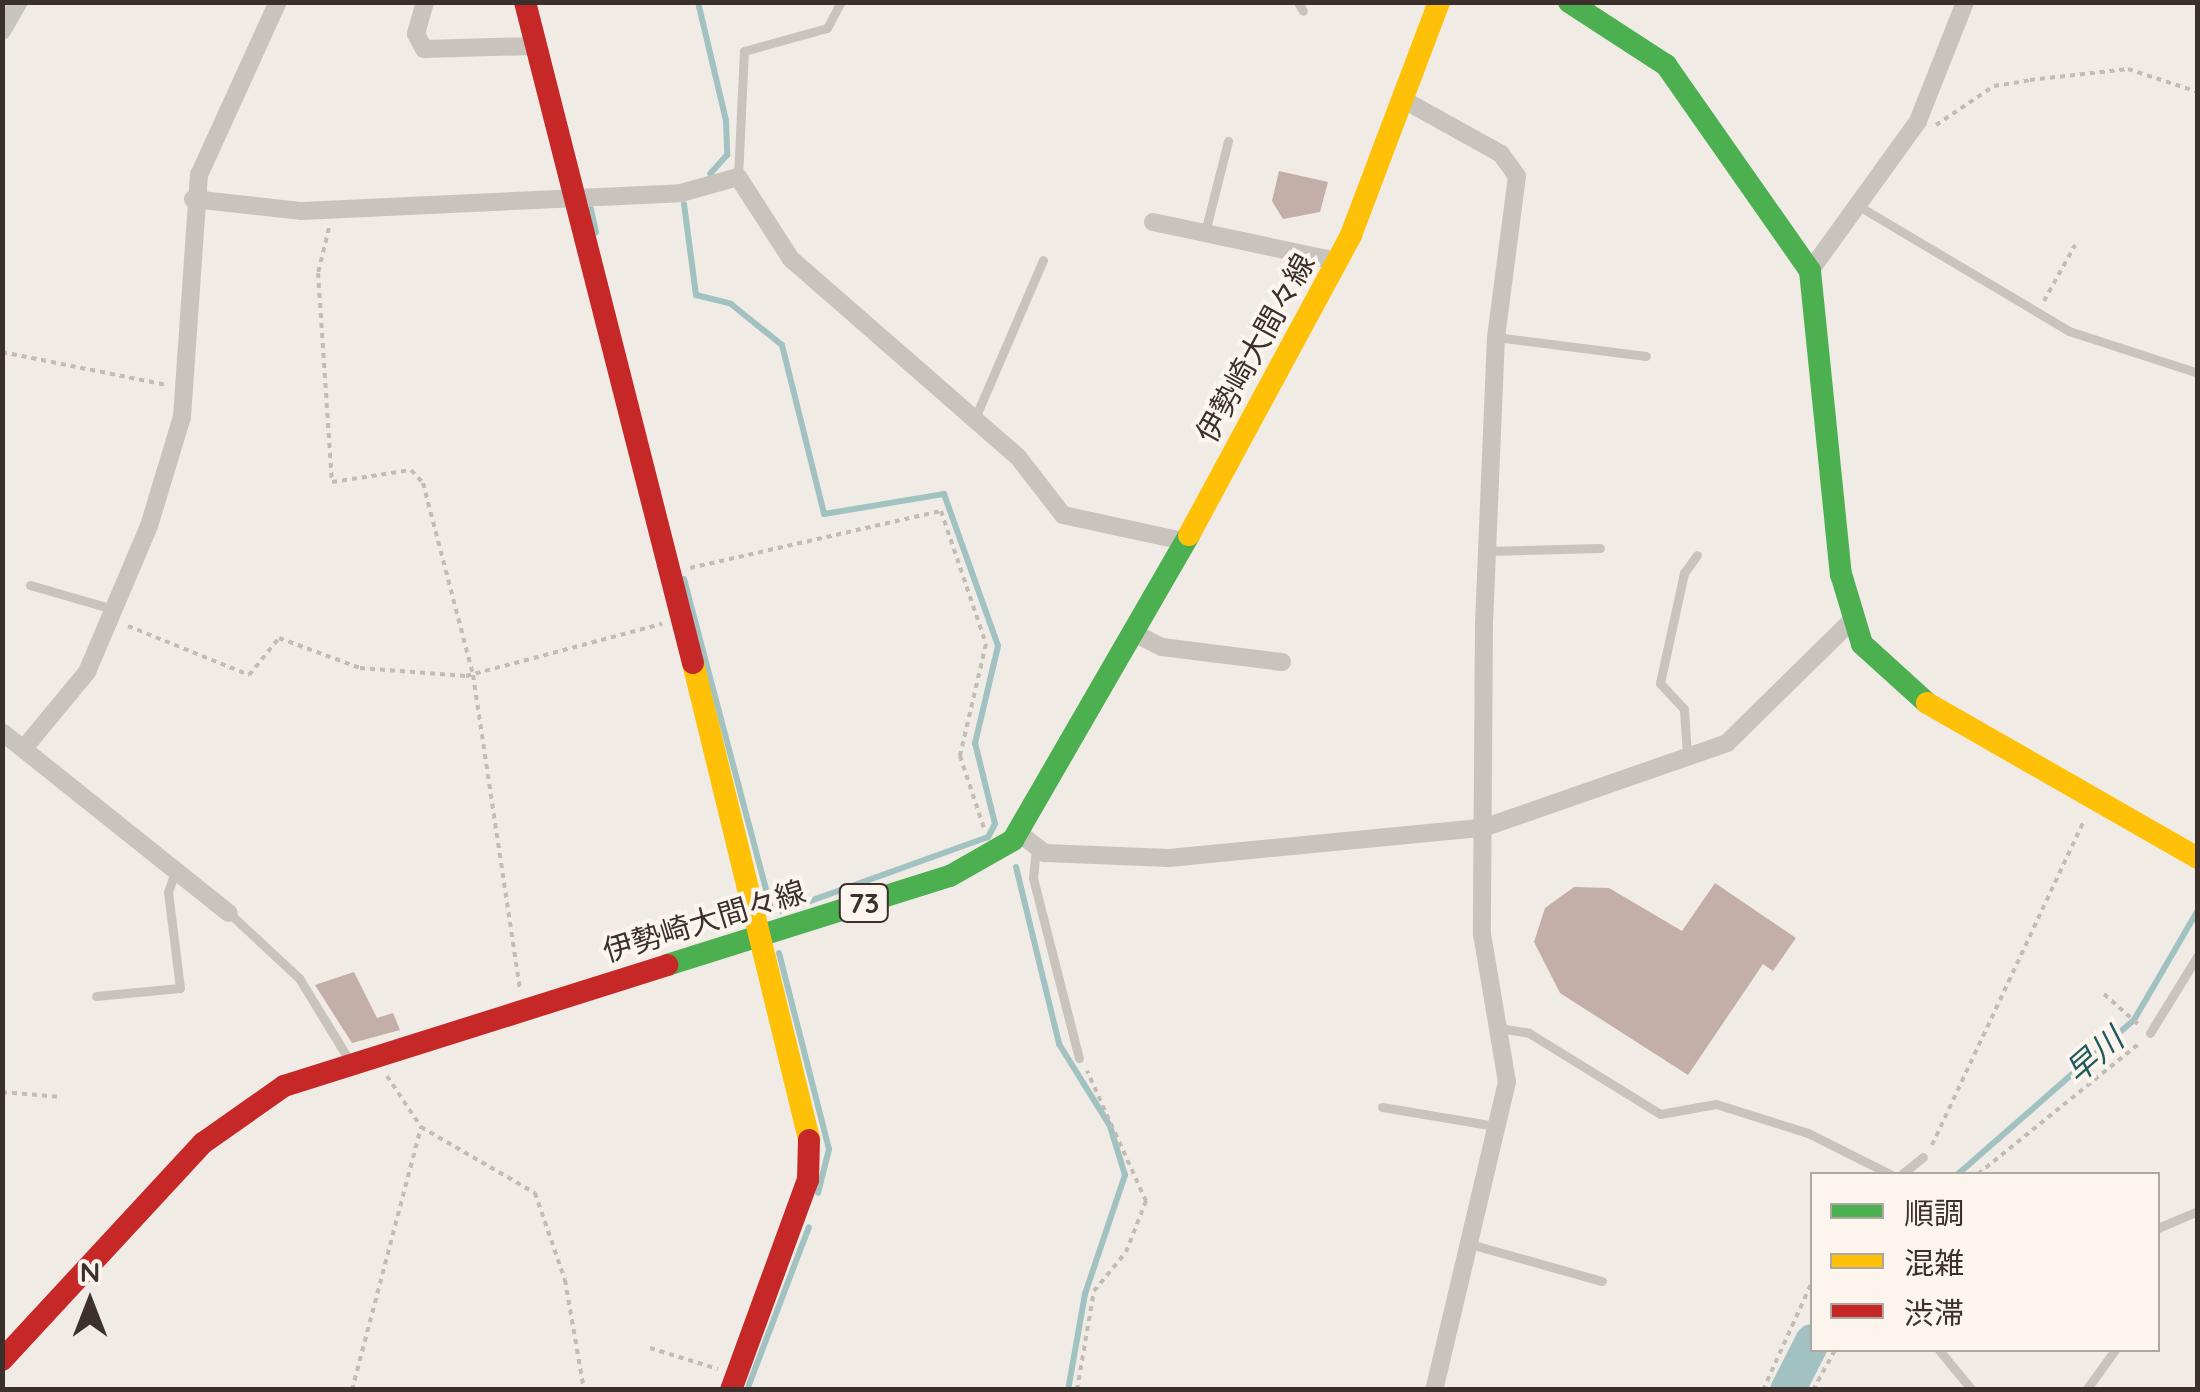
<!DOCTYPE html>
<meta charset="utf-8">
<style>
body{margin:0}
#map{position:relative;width:2200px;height:1392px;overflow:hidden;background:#f0ebe5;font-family:Quicksand,"Noto Sans JP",sans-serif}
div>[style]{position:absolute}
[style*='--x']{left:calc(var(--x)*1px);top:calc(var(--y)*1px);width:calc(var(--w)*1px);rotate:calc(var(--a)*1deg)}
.stream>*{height:6px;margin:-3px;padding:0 3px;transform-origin:3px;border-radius:3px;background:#a1c2c1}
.river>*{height:35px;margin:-17.5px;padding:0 17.5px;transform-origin:17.5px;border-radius:17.5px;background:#a1c2c1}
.building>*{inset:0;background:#c3afa7}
.path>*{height:4px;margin-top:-2px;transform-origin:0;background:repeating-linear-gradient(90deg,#c2bbb6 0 5px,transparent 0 10px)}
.lane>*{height:9px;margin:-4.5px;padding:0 4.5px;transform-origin:4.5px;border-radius:4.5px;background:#c9c3be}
.street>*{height:18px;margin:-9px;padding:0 9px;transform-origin:9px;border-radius:9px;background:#c9c3be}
.fast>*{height:22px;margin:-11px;padding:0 11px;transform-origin:11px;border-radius:11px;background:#4caf50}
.slow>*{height:22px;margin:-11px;padding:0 11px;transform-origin:11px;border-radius:11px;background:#ffc107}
.jam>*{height:22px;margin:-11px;padding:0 11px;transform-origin:11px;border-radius:11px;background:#c62828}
span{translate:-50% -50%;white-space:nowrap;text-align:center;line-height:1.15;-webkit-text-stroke:8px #fbf5ee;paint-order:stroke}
.shield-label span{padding:2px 8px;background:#fbf5ee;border:2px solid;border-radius:8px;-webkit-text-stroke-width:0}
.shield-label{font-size:28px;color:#3b302b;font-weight:700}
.street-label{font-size:30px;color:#3b302b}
.water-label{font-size:32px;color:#1f5a5e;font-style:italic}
.frame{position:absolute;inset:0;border:5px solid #3b302b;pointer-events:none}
.legend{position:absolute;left:1810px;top:1172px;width:350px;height:180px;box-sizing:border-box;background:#fbf5ee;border:2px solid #aea6a0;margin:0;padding:12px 18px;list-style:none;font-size:30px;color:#3b302b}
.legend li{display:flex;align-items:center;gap:20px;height:50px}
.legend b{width:50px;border:2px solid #aea6a0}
.north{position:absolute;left:40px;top:1252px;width:100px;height:100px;-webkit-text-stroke:8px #fbf5ee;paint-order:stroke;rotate:0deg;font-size:28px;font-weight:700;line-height:40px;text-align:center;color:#3b302b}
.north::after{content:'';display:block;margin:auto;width:35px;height:45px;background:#3b302b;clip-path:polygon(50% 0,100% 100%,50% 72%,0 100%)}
</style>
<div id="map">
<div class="stream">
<i style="--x:698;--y:2;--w:121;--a:76.7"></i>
<i style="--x:726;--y:120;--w:35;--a:88"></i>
<i style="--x:727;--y:155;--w:25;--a:132"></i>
<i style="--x:2;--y:6;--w:4;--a:-63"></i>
<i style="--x:684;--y:204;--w:92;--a:82.5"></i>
<i style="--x:696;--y:295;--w:36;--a:14"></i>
<i style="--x:731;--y:304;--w:65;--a:38.8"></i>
<i style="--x:782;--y:345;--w:174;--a:76"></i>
<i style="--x:824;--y:514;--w:122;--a:-9.5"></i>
<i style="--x:944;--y:494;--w:161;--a:70.4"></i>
<i style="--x:998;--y:646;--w:100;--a:103.3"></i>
<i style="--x:975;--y:743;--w:83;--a:76.1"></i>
<i style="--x:995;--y:824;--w:15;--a:118"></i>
<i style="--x:988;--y:837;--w:219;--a:160.2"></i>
<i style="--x:591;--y:209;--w:24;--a:78"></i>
<i style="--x:684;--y:579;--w:341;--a:75.2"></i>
<i style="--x:1016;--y:867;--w:182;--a:76.3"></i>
<i style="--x:1059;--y:1044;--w:97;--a:58.1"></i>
<i style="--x:1110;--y:1126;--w:51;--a:73"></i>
<i style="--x:1125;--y:1175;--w:126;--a:108.6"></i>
<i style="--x:1085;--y:1294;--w:97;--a:100"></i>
<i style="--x:779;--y:953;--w:202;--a:75.7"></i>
<i style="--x:829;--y:1149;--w:45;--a:104"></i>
<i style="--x:1958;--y:1174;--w:234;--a:-41.2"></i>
<i style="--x:2134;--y:1020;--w:127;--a:-59.8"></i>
<i style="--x:747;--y:1390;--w:174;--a:-69.2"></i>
</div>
<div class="river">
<i style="--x:1787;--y:1390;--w:55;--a:-63"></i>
</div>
<div class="building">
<i style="clip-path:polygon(1279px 171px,1328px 182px,1320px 212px,1283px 219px,1272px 201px)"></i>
<i style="clip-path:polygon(1715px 883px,1796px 938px,1773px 971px,1763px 964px,1688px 1075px,1560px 993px,1534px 942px,1545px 908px,1574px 887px,1609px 888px,1682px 931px)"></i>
<i style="clip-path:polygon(354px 972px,377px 1018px,393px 1013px,400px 1030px,352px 1043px,315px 985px)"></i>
</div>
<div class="path">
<i style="--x:1936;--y:125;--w:70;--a:-33.9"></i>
<i style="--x:1994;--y:86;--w:36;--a:-9"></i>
<i style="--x:2030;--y:80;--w:99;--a:-6.4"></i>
<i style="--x:2128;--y:69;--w:74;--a:18.2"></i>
<i style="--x:329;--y:228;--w:46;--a:103.7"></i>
<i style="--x:318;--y:273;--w:209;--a:86.2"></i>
<i style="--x:332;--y:482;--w:80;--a:-8.6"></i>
<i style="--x:411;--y:470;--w:18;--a:47"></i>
<i style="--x:423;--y:483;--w:198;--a:75.4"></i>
<i style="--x:473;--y:675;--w:317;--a:81.5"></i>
<i style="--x:2044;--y:301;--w:64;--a:-61"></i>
<i style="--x:2;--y:352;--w:168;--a:11.3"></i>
<i style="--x:690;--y:568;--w:257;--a:-12.8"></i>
<i style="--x:941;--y:511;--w:140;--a:71.3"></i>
<i style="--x:986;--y:644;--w:115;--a:103.1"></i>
<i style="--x:960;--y:756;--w:76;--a:71.6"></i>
<i style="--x:128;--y:626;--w:131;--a:22"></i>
<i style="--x:249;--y:675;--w:48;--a:-51"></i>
<i style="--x:279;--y:638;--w:86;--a:20.3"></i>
<i style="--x:360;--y:668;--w:106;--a:4.3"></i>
<i style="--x:466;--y:676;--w:203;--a:-14.9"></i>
<i style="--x:2104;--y:994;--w:48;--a:41.6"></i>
<i style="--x:387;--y:1076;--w:61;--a:56.3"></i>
<i style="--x:421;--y:1127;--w:132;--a:30.1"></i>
<i style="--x:535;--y:1193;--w:92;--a:71"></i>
<i style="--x:565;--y:1280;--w:112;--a:80.2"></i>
<i style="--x:2;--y:1092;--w:59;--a:4.8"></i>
<i style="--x:1932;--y:1145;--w:360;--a:-64.9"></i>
<i style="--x:1978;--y:1174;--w:210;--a:-39"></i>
<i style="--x:650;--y:1348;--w:71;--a:17.2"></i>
<i style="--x:352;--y:1390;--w:272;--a:-75.3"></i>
<i style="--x:1077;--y:1390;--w:100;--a:-80.3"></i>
<i style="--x:1094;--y:1291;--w:50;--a:-50.6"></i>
<i style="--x:1126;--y:1252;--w:55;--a:-68.6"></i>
<i style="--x:1146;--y:1201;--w:143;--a:-114.4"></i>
<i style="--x:1763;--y:1390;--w:119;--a:-65.6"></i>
<i style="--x:1813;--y:1390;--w:46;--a:-61.2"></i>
</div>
<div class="lane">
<i style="--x:1298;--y:2;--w:10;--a:61"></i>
<i style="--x:738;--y:177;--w:126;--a:-87.3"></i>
<i style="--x:744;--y:51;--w:86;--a:-15.5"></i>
<i style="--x:827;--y:28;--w:30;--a:-62"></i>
<i style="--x:1862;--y:208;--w:241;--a:30.7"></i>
<i style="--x:2069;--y:331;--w:136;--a:18"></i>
<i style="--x:1205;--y:232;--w:94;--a:-75.8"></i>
<i style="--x:1496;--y:337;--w:151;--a:7.2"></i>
<i style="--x:975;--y:418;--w:172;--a:-66.7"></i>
<i style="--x:1488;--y:551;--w:112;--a:-1.5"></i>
<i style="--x:30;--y:585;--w:86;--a:16.1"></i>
<i style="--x:1687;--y:756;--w:47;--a:-93.7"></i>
<i style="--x:1684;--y:709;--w:35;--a:-133"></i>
<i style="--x:1660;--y:683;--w:113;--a:-77.7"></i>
<i style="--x:1684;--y:573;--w:22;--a:-54"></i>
<i style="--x:1036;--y:849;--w:29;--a:96"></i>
<i style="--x:1033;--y:878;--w:186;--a:75.7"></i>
<i style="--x:229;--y:913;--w:96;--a:42.9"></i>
<i style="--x:299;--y:978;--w:96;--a:58.6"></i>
<i style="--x:96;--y:996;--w:84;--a:-5.4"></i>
<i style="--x:180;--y:988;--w:97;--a:-97.1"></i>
<i style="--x:168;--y:892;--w:18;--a:-71"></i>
<i style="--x:1499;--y:1028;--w:30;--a:9"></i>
<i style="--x:1529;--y:1033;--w:154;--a:31.7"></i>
<i style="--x:1660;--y:1114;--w:57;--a:-10.1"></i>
<i style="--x:1716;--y:1104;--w:96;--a:17.5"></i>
<i style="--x:1808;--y:1133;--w:92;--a:26.6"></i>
<i style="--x:2150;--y:1033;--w:92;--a:-58.4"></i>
<i style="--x:1382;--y:1107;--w:115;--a:9.5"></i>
<i style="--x:1902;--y:1174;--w:27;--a:-39"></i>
<i style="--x:2158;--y:1228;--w:43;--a:-23"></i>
<i style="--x:1470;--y:1244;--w:137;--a:15.7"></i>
<i style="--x:1939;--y:1350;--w:52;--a:50.5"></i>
<i style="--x:2086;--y:1390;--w:49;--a:-54.1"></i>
</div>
<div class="street">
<i style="--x:425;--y:2;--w:33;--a:106"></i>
<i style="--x:416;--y:34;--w:17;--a:62"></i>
<i style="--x:424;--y:49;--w:110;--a:-1.6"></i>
<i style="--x:2;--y:31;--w:34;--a:-60"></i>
<i style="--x:1404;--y:100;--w:111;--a:29.1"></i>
<i style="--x:1501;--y:154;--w:27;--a:54"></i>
<i style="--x:1517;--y:176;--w:162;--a:97.4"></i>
<i style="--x:1496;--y:337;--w:286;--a:92.4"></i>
<i style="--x:1484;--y:623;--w:311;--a:90.4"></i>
<i style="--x:1482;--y:934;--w:150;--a:80.4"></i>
<i style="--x:1507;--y:1082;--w:317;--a:103.3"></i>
<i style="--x:193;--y:199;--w:110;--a:6.3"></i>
<i style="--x:302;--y:211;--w:379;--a:-2.7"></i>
<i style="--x:681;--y:193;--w:59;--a:-15.7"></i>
<i style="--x:738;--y:177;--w:98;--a:57.1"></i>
<i style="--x:791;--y:259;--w:301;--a:41.1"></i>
<i style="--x:1018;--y:457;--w:73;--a:52.2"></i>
<i style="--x:1063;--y:515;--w:123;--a:12.2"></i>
<i style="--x:1153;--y:222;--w:188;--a:12"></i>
<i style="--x:1810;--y:271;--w:185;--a:-54.2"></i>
<i style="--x:1918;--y:121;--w:128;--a:-68.4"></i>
<i style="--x:1134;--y:633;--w:31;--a:27"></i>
<i style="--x:1162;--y:647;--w:121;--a:7.1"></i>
<i style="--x:2;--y:732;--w:290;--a:38.6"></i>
<i style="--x:25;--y:747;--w:97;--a:-50.4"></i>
<i style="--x:87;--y:672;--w:159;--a:-67"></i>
<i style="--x:149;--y:526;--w:114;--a:-73.2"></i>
<i style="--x:182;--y:417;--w:243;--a:-86"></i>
<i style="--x:199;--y:175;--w:190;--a:-65.5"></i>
<i style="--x:1019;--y:833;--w:33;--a:38"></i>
<i style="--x:1045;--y:853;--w:124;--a:2.3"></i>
<i style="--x:1169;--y:858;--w:315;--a:-5.5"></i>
<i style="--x:1483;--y:828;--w:258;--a:-19.2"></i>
<i style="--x:1727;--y:743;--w:173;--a:-44.5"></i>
</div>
<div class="fast">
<i style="--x:1569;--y:2;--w:116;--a:33"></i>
<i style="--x:1666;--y:65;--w:251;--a:55"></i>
<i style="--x:1810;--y:271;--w:305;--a:84.2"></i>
<i style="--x:1841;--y:574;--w:73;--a:73.3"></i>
<i style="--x:1862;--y:644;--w:88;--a:42.2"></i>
<i style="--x:667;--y:965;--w:297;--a:-17.5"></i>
<i style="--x:950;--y:876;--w:73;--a:-29.7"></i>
<i style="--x:1013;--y:840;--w:352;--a:-60"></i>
</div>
<div class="slow">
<i style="--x:1189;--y:535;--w:341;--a:-61.6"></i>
<i style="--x:1351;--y:235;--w:249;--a:-69.3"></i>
<i style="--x:693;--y:663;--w:491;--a:76.3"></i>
<i style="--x:1927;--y:703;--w:312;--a:29.8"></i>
</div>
<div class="jam">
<i style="--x:525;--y:2;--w:682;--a:75.74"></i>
<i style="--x:2;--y:1360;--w:296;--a:-47.2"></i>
<i style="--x:203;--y:1143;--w:99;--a:-35.1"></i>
<i style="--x:284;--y:1086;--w:402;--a:-17.5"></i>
<i style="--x:731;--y:1390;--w:224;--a:-69.9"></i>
<i style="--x:808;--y:1180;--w:40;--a:-88.6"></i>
</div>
<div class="shield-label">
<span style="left:864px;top:903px">73</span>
</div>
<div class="street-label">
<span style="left:1255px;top:348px;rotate:-61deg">伊勢崎大間々線</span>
<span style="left:704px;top:921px;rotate:-17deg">伊勢崎大間々線</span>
</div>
<div class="water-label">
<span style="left:2094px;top:1055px;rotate:-41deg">早川</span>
</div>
<div class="frame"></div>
<ul class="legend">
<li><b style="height:12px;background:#4caf50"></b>順調</li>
<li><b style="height:12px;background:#ffc107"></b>混雑</li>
<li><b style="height:12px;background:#c62828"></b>渋滞</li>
</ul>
<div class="north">N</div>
</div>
